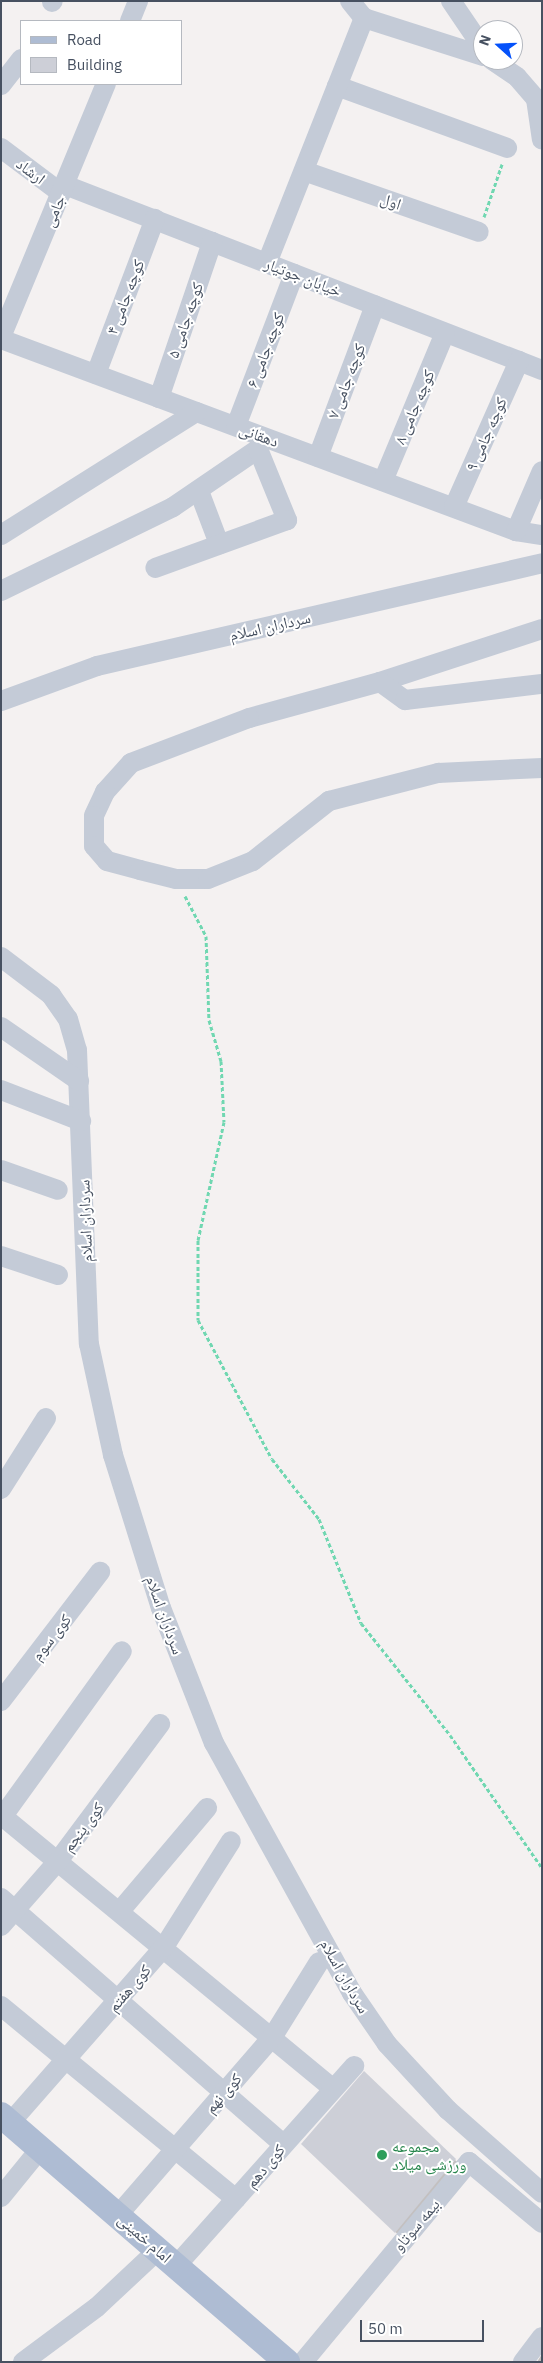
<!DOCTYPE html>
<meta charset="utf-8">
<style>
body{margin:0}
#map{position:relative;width:543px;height:2363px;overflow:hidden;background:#f4f1f1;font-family:"IBM Plex Sans","Noto Naskh Arabic",sans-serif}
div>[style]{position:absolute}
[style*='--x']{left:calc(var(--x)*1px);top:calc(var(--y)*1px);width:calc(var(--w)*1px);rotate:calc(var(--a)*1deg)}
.shadow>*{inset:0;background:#0003}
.building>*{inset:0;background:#cdcfd7}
.path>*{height:3px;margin-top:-1.5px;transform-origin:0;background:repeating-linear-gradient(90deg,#70d7b1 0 4px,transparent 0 6.5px)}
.minor>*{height:20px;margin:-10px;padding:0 10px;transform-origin:10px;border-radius:10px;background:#c4cbd7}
.major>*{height:26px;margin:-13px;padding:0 13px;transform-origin:13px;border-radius:13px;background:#aebcd3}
.dots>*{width:14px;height:14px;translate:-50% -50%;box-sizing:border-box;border:2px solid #fff;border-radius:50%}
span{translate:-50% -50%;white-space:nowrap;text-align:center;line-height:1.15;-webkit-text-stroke:4px #fff;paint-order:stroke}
.street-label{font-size:16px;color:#475161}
.leisure-label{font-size:16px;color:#27864d}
.left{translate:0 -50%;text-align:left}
.frame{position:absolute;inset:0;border:2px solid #475161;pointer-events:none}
.legend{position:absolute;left:20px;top:20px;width:162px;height:65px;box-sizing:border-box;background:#fff;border:1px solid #b5b9c0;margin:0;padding:6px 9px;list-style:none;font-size:15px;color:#475161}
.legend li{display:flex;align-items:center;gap:10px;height:25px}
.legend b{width:25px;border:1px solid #b5b9c0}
.north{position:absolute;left:473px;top:20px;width:50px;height:50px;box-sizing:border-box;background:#fff;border:1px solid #b5b9c0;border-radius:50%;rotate:290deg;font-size:14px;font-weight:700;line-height:20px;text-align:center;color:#475161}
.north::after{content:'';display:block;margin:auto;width:18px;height:22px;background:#0552fa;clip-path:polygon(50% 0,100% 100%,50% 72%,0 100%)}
.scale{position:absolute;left:360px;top:2320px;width:124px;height:22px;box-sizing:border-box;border:2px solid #475161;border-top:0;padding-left:6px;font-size:15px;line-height:18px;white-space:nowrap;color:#475161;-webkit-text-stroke:4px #fff;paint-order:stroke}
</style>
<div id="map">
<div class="shadow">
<i style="clip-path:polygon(313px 2154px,455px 2160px,466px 2170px,406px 2242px)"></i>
<i style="clip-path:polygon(542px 2354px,542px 2362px,537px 2362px)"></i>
</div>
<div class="building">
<i style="clip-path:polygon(364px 2071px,456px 2159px,395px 2233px,301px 2144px)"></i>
</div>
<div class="path">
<i style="--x:484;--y:217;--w:56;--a:-71.2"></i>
<i style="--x:185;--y:896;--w:45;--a:62.3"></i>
<i style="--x:206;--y:936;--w:84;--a:88"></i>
<i style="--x:209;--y:1020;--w:43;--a:73.7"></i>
<i style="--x:221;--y:1061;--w:61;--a:87.2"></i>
<i style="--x:224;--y:1122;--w:121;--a:102.4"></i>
<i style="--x:198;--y:1240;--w:80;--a:90"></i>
<i style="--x:198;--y:1320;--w:157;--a:62"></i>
<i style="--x:272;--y:1459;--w:76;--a:51.9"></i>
<i style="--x:319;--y:1519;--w:112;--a:68"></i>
<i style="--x:361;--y:1623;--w:143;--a:51.5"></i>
<i style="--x:450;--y:1735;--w:162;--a:55.3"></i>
</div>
<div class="minor">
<i style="--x:350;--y:1;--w:22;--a:51"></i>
<i style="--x:364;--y:18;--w:125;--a:17.7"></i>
<i style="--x:451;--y:1;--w:57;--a:55.8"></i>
<i style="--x:52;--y:2;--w:1;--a:-45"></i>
<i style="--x:130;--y:21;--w:22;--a:-68"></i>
<i style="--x:492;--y:60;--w:30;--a:34"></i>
<i style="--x:517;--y:77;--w:29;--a:49"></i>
<i style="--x:536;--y:99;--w:41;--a:81.7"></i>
<i style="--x:1;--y:85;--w:33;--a:-52"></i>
<i style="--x:337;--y:86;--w:181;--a:20"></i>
<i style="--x:1;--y:148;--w:75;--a:36.9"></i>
<i style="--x:304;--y:171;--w:185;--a:19.2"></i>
<i style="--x:65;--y:185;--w:512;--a:21.2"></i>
<i style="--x:267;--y:263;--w:264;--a:-68.4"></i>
<i style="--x:1;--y:337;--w:274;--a:-67.5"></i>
<i style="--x:1;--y:339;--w:550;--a:20.45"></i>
<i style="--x:516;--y:531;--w:26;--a:9"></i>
<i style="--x:96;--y:374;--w:166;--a:-69.2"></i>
<i style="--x:159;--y:398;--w:165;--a:-71.2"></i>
<i style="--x:236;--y:426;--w:163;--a:-69.1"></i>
<i style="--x:318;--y:457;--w:162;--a:-69.4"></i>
<i style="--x:383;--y:481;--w:160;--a:-67.3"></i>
<i style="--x:199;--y:491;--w:57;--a:69.3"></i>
<i style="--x:454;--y:507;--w:160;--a:-66"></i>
<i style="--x:516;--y:531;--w:65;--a:-66.6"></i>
<i style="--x:1;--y:535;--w:231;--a:-32.2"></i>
<i style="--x:1;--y:591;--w:191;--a:-26"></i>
<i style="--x:173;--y:507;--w:103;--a:-34.3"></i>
<i style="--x:258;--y:449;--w:77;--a:67.8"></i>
<i style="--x:287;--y:520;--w:140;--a:160"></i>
<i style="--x:542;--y:629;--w:170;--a:161.9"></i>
<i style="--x:380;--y:682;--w:136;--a:164.6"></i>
<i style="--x:249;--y:718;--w:126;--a:159.1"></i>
<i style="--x:131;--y:763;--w:39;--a:132"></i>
<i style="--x:105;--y:792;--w:26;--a:115"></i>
<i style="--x:94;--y:816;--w:30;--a:90"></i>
<i style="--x:94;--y:846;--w:20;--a:49"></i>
<i style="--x:107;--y:861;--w:34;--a:15"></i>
<i style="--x:140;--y:870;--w:37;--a:14"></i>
<i style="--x:176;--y:879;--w:32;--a:0"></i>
<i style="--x:208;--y:879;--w:48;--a:-21.8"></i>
<i style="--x:253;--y:861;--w:97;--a:-38.3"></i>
<i style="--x:329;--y:801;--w:113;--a:-14.4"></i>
<i style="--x:438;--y:773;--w:104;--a:-2.8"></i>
<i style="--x:380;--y:682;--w:31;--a:36"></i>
<i style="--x:405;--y:700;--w:138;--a:-6.7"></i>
<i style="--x:1;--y:701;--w:102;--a:-20"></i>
<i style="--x:97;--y:666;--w:457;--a:-13"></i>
<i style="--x:1;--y:957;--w:63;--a:37.2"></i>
<i style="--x:51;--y:995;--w:29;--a:55"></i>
<i style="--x:68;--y:1019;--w:32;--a:74"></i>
<i style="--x:77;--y:1050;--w:294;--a:87.7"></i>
<i style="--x:89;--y:1344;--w:114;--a:77.8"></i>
<i style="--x:113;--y:1455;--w:160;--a:72.6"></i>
<i style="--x:161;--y:1608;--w:145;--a:68.6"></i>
<i style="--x:214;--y:1743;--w:286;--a:61.1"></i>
<i style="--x:352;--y:1993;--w:62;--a:55.5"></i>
<i style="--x:387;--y:2044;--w:90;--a:47.3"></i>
<i style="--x:448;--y:2110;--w:125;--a:41.4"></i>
<i style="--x:1;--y:1027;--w:95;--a:34.7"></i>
<i style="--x:1;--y:1090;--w:86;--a:21.2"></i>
<i style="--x:1;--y:1170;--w:60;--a:19.3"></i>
<i style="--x:1;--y:1256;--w:60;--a:18.4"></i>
<i style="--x:1;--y:1489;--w:84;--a:-57.6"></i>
<i style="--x:1;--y:1701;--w:163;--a:-52.5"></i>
<i style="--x:1;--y:1815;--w:429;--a:39.5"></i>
<i style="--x:3;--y:1816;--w:203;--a:-54.2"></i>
<i style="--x:1;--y:1898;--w:374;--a:41.1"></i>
<i style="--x:120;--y:1911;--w:135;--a:-49.8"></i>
<i style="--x:1;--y:1926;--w:86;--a:-48.8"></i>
<i style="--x:58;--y:1861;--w:171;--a:-53.3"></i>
<i style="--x:1;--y:2006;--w:304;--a:39.4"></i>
<i style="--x:10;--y:2123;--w:234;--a:-48.8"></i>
<i style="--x:164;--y:1947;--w:125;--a:-57.7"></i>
<i style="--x:1;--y:2197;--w:62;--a:-50.9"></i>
<i style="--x:118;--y:2215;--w:237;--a:-49.1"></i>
<i style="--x:273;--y:2036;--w:87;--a:-58.1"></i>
<i style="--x:176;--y:2266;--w:268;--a:-48.3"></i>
<i style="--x:23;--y:2362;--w:92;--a:-36.6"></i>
<i style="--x:97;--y:2307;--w:85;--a:-43.1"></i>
<i style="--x:303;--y:2362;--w:260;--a:-50.3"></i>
<i style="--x:469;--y:2162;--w:95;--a:39.9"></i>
<i style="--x:523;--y:2362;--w:31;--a:-53"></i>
</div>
<div class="major">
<i style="--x:1;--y:2115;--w:378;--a:40.8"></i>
</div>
<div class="dots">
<i style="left:382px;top:2155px;background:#2e9e5b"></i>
</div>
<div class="street-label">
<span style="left:31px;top:171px;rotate:37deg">ارشاد</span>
<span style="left:391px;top:201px;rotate:19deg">اول</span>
<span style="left:54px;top:211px;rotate:-67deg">جامی</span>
<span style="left:303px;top:277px;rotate:21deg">خیابان جوتیار</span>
<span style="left:125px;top:297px;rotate:-69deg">کوچه جامی ۴</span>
<span style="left:185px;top:320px;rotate:-71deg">کوچه جامی ۵</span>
<span style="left:265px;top:350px;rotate:-69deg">کوچه جامی ۶</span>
<span style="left:346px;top:381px;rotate:-69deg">کوچه جامی ۷</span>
<span style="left:414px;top:407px;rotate:-67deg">کوچه جامی ۸</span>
<span style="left:486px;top:434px;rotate:-66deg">کوچه جامی ۹</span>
<span style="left:259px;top:435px;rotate:20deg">دهقانی</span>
<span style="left:270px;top:626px;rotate:-13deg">سرداران اسلام</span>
<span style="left:85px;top:1221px;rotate:-92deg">سرداران اسلام</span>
<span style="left:165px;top:1615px;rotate:70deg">سرداران اسلام</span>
<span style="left:51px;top:1637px;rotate:-52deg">کوی سوم</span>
<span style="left:83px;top:1827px;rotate:-53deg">کوی پنجم</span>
<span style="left:345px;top:1976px;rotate:60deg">سرداران اسلام</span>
<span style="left:129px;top:1988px;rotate:-49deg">کوی هفتم</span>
<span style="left:223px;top:2093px;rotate:-49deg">کوی نهم</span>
<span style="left:265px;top:2166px;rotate:-50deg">کوی دهم</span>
<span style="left:416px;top:2225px;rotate:-50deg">بیمه سوتاو</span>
<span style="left:145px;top:2238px;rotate:41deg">امام خمینی</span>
</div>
<div class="leisure-label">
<span class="left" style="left:392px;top:2155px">مجموعه<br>ورزشی میلاد</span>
</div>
<div class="frame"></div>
<ul class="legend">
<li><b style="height:6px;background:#aebcd3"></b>Road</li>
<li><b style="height:14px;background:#cdcfd7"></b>Building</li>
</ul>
<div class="north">N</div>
<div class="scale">50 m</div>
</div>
